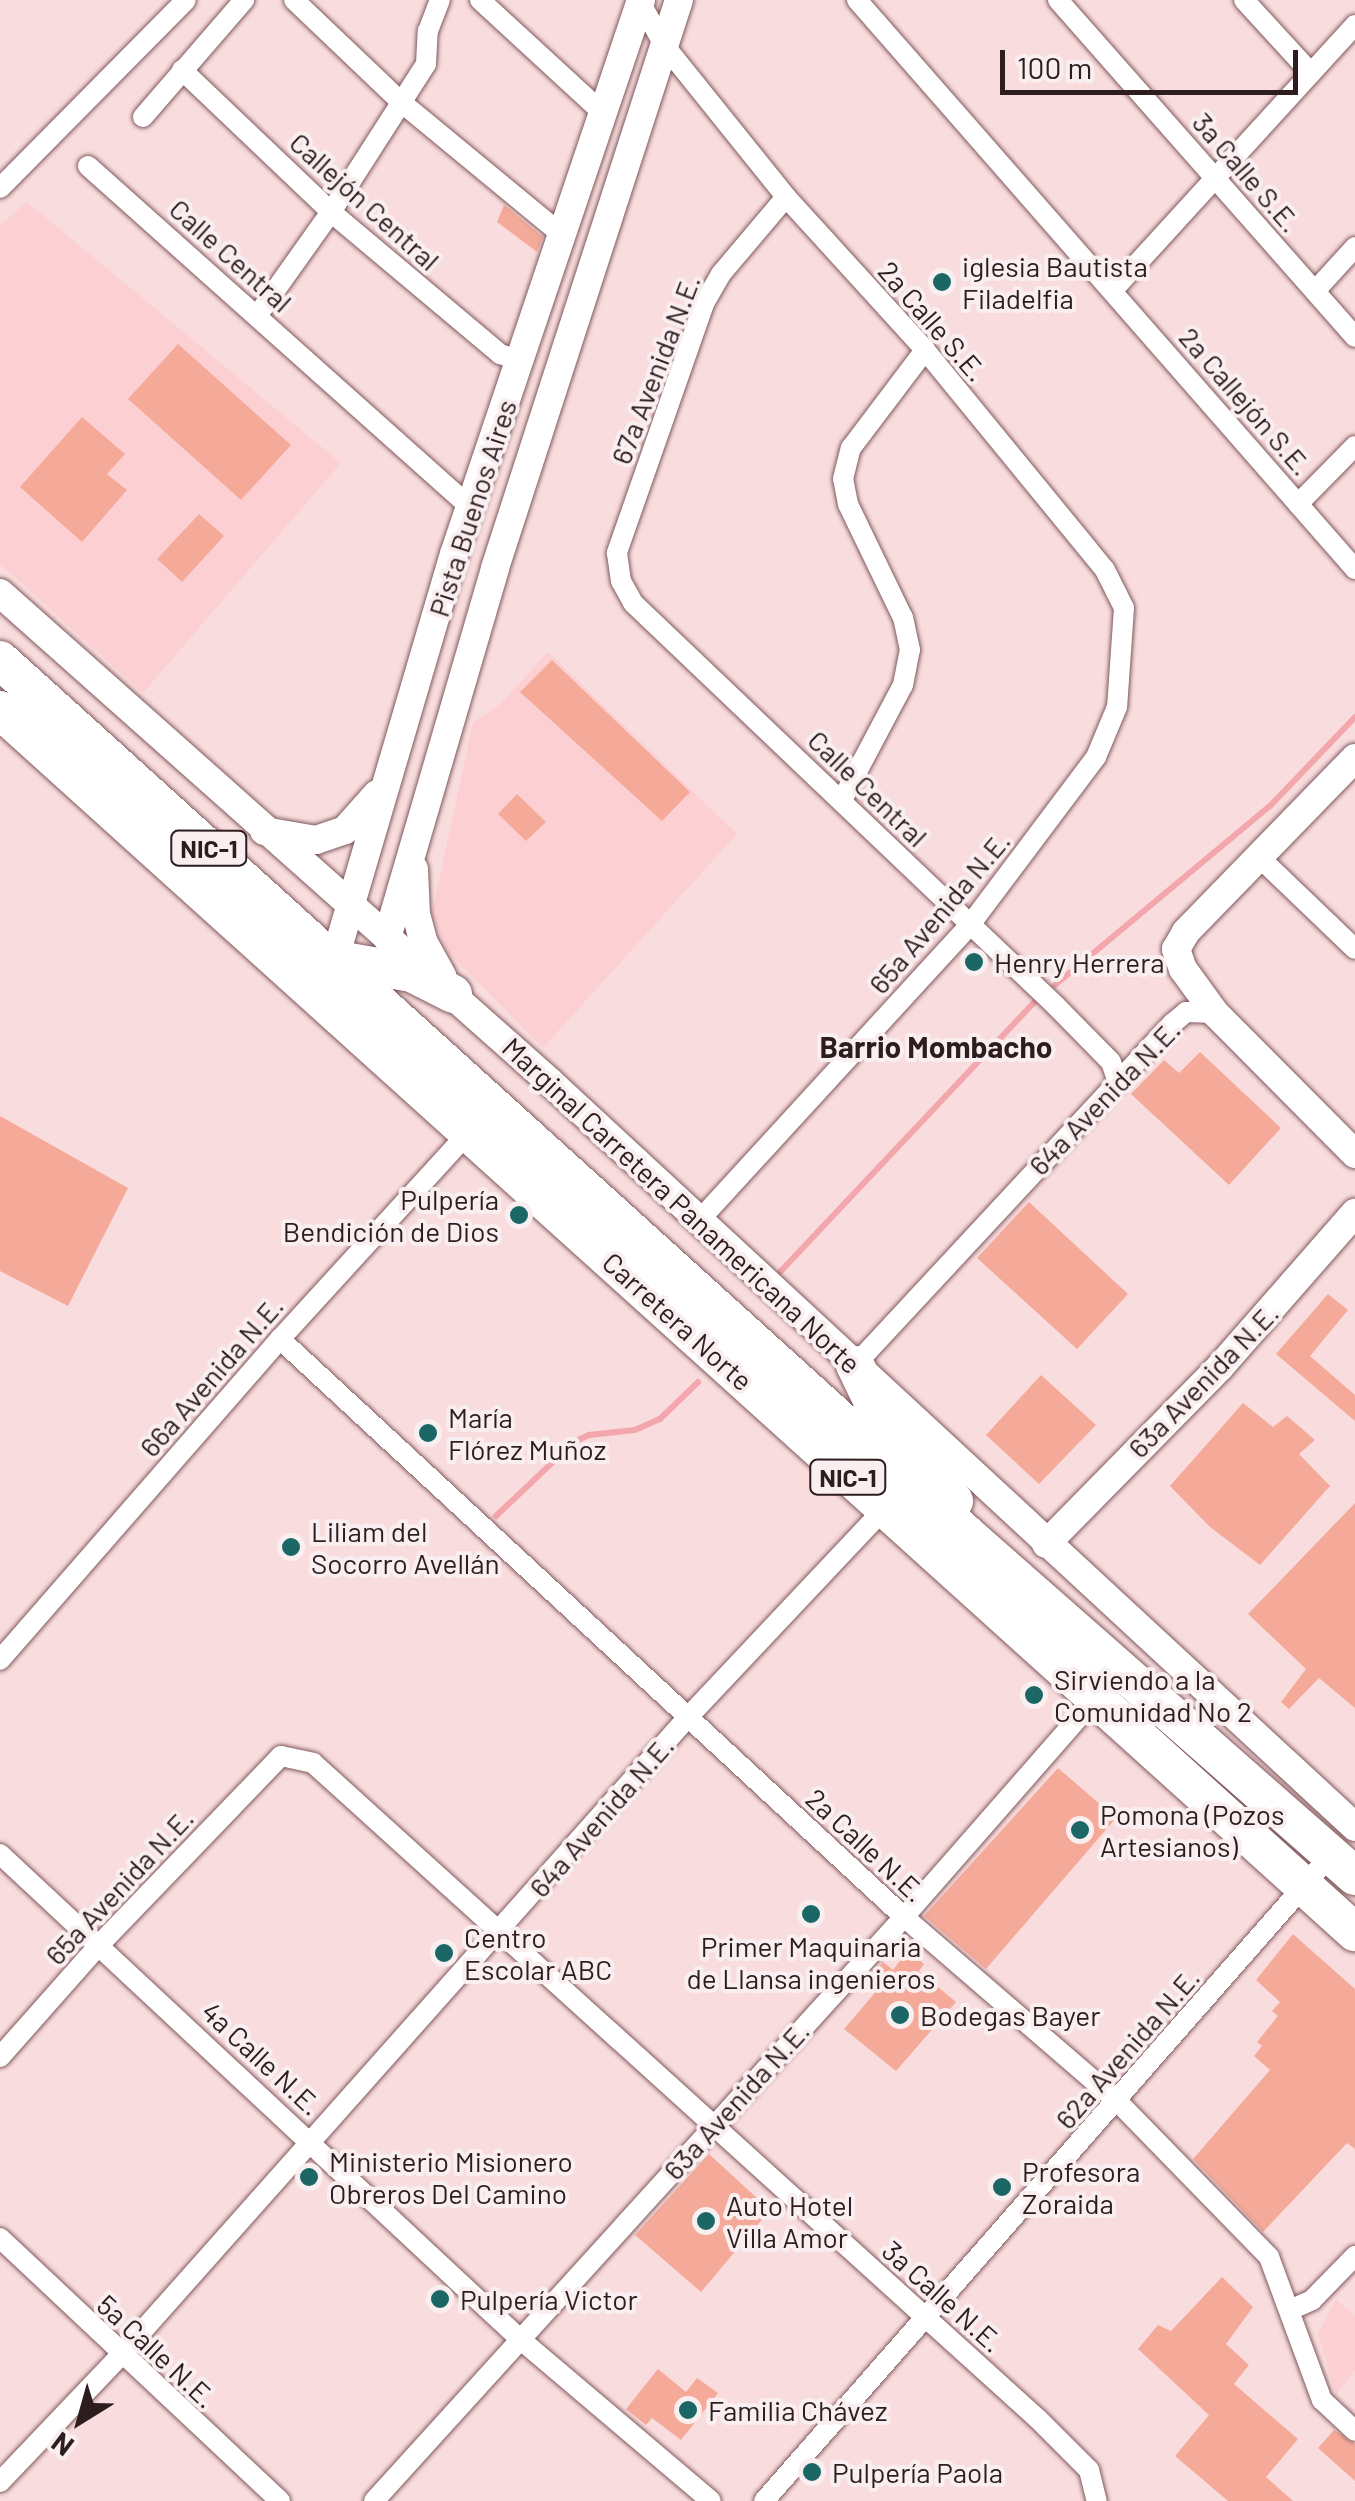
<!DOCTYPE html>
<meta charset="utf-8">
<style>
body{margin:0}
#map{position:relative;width:1355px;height:2501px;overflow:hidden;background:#f9ddde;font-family:Barlow,sans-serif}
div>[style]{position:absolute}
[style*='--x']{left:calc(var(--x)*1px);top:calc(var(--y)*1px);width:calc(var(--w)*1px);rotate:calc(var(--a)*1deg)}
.built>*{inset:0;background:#fcd0d3}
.stream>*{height:6px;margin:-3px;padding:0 3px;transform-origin:3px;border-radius:3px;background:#f3a6ac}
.building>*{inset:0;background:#f5aa99}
.roads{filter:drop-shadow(0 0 2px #80595c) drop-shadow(0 0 2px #80595c)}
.street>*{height:20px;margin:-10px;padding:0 10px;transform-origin:10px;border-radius:10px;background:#fff}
.secondary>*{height:28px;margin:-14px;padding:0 14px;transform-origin:14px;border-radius:14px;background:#fff}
.highway>*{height:38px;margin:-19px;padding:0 19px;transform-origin:19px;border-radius:19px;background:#fff}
.dots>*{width:28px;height:28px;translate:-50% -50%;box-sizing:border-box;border:5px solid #f9eff0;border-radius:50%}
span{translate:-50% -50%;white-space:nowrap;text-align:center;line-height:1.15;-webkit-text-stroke:8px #f9eff0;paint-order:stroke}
.shield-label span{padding:2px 8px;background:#f9eff0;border:2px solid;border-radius:8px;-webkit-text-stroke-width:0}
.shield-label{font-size:25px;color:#2e1d1e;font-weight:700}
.street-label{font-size:28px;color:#2e1d1e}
.poi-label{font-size:28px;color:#2e1d1e}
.left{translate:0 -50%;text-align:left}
.right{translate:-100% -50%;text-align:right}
.neighbourhood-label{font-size:30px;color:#2e1d1e;font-weight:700}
.north{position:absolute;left:30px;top:2371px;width:100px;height:100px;-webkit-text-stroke:8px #f9eff0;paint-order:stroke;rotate:217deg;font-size:28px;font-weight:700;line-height:40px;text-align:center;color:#2e1d1e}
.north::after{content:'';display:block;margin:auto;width:35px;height:45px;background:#2e1d1e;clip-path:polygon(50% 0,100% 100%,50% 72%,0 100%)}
.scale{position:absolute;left:1000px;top:50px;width:298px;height:45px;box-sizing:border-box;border:5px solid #2e1d1e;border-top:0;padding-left:12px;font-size:30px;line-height:35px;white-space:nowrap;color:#2e1d1e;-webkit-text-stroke:8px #f9eff0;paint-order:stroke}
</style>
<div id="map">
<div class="built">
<i style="clip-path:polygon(27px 202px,341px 463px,143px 693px,0 564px,0 225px)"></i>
<i style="clip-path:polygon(548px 652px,737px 834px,543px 1048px,447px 951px,432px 913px,473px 723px,500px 704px)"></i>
<i style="clip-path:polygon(1336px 2299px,1355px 2316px,1355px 2370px,1336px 2395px,1318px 2334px)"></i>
</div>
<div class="stream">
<i style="--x:1055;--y:985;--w:281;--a:-39.8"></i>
<i style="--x:1271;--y:805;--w:122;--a:-46.3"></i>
<i style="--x:780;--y:1272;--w:372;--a:-46.7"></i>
<i style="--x:496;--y:1516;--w:108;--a:-43.5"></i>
<i style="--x:574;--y:1442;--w:17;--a:-25"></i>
<i style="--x:589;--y:1435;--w:46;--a:-6.2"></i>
<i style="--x:635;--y:1430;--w:27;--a:-24"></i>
<i style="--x:660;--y:1419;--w:53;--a:-44.2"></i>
</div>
<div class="building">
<i style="clip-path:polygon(504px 205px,543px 237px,537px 252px,497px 222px)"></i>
<i style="clip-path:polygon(178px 344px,291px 445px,241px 500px,128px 399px)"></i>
<i style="clip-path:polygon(82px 417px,125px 454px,107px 474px,127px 490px,82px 542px,20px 487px)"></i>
<i style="clip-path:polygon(199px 514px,224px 536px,182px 582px,157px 559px)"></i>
<i style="clip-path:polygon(552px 660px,690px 792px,662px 821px,520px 692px)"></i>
<i style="clip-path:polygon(517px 794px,546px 822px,526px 841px,498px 814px)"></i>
<i style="clip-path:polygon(1200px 1052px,1281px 1128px,1229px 1185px,1131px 1094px,1164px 1060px,1179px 1073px)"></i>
<i style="clip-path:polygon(0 1116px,128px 1188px,68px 1306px,0 1271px)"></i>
<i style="clip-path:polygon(1029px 1202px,1128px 1294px,1077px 1349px,977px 1258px)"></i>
<i style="clip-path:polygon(1328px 1294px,1348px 1310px,1310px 1356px,1355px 1395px,1355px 1421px,1276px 1354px)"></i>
<i style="clip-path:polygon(1041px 1375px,1096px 1425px,1039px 1484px,986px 1435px)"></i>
<i style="clip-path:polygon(1243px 1403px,1273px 1427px,1287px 1416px,1315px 1440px,1299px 1454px,1330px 1486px,1260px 1565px,1210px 1527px,1170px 1486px)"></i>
<i style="clip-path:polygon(1355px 1503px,1355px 1708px,1319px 1678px,1289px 1709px,1281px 1702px,1306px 1669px,1248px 1614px)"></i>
<i style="clip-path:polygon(1058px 1768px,1116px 1818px,986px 1969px,924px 1916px)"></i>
<i style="clip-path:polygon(1293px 1934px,1355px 1989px,1355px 2149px,1347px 2143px,1263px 2232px,1193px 2159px,1270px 2070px,1254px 2056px,1262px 2046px,1257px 2042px,1278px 2016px,1272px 2011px,1280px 2002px,1256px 1980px)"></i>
<i style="clip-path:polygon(908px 1950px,924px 1964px,919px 1971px,956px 2002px,896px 2071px,844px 2029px,879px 1988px,868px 1980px,883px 1962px,893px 1970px)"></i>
<i style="clip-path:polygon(709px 2154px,770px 2210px,701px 2292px,635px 2235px)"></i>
<i style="clip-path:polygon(1222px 2277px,1253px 2307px,1226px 2344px,1249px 2365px,1234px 2384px,1298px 2439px,1266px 2477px,1293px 2501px,1228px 2501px,1175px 2456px,1209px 2415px,1138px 2349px,1158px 2325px,1171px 2331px)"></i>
<i style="clip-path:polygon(658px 2369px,686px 2392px,697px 2378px,718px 2393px,681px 2440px,652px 2418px,646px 2425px,626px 2409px)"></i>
<i style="clip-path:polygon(1334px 2430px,1355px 2444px,1355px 2481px,1318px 2448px)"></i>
</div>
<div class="roads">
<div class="street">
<i style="--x:294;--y:0;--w:148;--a:43.6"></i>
<i style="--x:401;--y:102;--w:207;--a:39.5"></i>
<i style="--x:480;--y:0;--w:166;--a:42.6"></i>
<i style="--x:639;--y:0;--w:51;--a:60.9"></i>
<i style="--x:664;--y:45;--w:195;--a:51.2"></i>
<i style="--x:786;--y:197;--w:207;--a:47.7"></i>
<i style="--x:925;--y:350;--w:284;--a:50.7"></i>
<i style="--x:1105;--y:570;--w:42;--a:63.4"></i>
<i style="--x:1124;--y:608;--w:99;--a:94"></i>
<i style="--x:1117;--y:707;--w:54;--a:112.8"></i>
<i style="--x:1096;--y:757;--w:211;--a:126.9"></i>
<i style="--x:969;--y:926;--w:398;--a:132.5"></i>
<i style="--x:857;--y:0;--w:756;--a:48.81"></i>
<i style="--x:1058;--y:0;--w:449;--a:48.6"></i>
<i style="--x:1244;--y:0;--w:99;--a:47.5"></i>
<i style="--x:182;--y:70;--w:206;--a:43.6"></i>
<i style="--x:331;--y:212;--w:221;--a:40"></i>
<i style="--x:500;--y:354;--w:22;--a:18"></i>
<i style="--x:143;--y:117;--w:155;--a:-49.2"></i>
<i style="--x:88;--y:166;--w:512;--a:41.75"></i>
<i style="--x:0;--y:188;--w:264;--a:-45.3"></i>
<i style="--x:786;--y:197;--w:101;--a:130.2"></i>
<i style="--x:721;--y:274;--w:34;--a:120"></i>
<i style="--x:704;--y:304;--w:264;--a:109.3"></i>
<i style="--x:617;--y:553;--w:28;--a:82"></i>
<i style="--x:621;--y:581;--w:25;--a:61"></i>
<i style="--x:633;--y:603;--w:584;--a:43.61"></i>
<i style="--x:1056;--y:1006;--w:78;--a:45.5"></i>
<i style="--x:1111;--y:1062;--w:18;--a:71"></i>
<i style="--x:1113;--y:290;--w:359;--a:-47.6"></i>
<i style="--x:1315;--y:291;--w:59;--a:-47.7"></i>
<i style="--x:257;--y:316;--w:128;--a:-54.6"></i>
<i style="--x:331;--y:212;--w:176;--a:-57.3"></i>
<i style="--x:426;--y:64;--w:33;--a:-87"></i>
<i style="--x:428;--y:31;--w:33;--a:-69"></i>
<i style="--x:1298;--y:504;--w:81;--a:-45.5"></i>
<i style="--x:842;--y:800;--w:130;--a:-62.1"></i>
<i style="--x:903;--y:685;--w:36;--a:-79"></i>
<i style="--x:910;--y:650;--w:33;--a:-102"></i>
<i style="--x:903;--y:618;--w:127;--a:-115.8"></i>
<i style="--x:848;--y:504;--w:25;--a:-101"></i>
<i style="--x:843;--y:479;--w:32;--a:-76"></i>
<i style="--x:851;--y:448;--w:123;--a:-52.9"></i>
<i style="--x:1258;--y:856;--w:134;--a:43.8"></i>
<i style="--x:280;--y:1339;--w:851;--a:42.81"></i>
<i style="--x:904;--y:1917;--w:281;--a:40.8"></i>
<i style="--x:1117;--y:2101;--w:218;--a:45.7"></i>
<i style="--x:1269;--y:2257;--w:153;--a:69.7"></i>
<i style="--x:1322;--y:2400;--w:45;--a:43.2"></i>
<i style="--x:855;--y:1365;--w:467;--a:-47.1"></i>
<i style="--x:1173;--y:1023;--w:17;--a:-40"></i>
<i style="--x:1186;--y:1012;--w:29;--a:2"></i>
<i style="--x:0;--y:1660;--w:426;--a:-48.9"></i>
<i style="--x:280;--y:1339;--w:279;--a:-47.6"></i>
<i style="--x:0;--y:1854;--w:711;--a:43.01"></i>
<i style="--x:520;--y:2339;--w:250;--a:40.3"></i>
<i style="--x:0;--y:2057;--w:151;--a:-48.5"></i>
<i style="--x:100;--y:1944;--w:261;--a:-46.1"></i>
<i style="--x:281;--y:1756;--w:33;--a:12"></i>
<i style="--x:313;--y:1763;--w:976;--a:42.14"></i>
<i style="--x:1037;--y:2418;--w:74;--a:45"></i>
<i style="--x:1089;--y:2470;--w:32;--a:76"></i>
<i style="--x:0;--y:2238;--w:384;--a:43.2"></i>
<i style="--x:1292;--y:2309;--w:22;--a:-24"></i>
<i style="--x:1312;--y:2300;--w:62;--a:-45.7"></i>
<i style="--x:0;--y:2482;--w:175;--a:-46.4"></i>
<i style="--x:121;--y:2355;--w:854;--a:-48.37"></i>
<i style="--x:688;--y:1717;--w:284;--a:-46.7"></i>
<i style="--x:374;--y:2501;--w:789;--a:-47.78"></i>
<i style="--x:904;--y:1917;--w:291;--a:-48.8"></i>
<i style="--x:764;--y:2501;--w:860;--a:-48.73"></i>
</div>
<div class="secondary">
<i style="--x:0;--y:593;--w:736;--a:41.64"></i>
<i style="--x:550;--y:1082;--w:1097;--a:42.78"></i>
<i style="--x:1355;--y:758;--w:243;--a:134.2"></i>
<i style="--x:1186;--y:932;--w:20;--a:120"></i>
<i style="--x:1176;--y:949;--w:21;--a:71"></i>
<i style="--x:1183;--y:969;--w:54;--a:54"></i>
<i style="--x:1215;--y:1013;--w:199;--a:45.2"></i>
<i style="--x:264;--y:831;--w:53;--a:9.8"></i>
<i style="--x:316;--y:840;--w:31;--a:-19"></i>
<i style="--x:345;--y:830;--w:48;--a:-48.4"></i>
<i style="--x:414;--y:869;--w:45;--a:87.5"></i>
<i style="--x:416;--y:914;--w:30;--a:75"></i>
<i style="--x:424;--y:943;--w:38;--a:61"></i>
<i style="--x:387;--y:938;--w:385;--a:-73.7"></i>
<i style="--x:495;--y:568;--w:597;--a:-72.05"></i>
<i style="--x:330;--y:975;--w:439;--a:-73.6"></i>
<i style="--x:454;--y:554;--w:585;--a:-71.35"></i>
<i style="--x:1046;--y:1544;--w:248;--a:-45.5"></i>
<i style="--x:1220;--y:1367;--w:205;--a:-48.8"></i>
</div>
<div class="highway">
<i style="--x:0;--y:660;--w:1300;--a:42.13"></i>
<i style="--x:964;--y:1532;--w:521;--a:41.34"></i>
<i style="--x:0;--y:710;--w:1825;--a:42.05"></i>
<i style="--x:327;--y:958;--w:86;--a:10"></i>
<i style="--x:412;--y:973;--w:46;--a:27.1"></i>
<i style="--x:855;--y:1365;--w:41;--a:64.1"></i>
<i style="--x:873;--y:1402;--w:128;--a:50.7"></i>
</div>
</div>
<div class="dots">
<i style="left:942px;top:282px;background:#1a6766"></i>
<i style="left:974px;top:962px;background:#1a6766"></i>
<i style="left:519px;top:1215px;background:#1a6766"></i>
<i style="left:428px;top:1433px;background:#1a6766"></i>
<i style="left:291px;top:1547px;background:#1a6766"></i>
<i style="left:1034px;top:1695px;background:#1a6766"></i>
<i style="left:1080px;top:1830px;background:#1a6766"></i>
<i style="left:811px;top:1914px;background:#1a6766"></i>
<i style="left:444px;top:1953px;background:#1a6766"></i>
<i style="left:900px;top:2015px;background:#1a6766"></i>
<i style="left:309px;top:2177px;background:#1a6766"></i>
<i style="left:1002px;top:2187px;background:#1a6766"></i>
<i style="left:706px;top:2221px;background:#1a6766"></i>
<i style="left:440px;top:2299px;background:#1a6766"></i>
<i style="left:688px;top:2410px;background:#1a6766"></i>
<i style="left:812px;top:2472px;background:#1a6766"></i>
</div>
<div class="shield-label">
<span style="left:209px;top:848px">NIC-1</span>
<span style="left:848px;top:1477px">NIC-1</span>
</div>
<div class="street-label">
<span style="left:1247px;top:172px;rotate:49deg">3a Calle S.E.</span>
<span style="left:365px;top:201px;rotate:42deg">Callejón Central</span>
<span style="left:231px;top:255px;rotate:42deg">Calle Central</span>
<span style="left:933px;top:321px;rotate:49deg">2a Calle S.E.</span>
<span style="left:655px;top:369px;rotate:-69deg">67a Avenida N.E.</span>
<span style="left:1246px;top:401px;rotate:49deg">2a Callejón S.E.</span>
<span style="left:472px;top:508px;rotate:-72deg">Pista Buenos Aires</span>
<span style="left:868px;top:788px;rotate:44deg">Calle Central</span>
<span style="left:939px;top:912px;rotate:-50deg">65a Avenida N.E.</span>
<span style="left:1104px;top:1097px;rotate:-46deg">64a Avenida N.E.</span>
<span style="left:682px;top:1205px;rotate:43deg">Marginal Carretera Panamericana Norte</span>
<span style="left:678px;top:1321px;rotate:42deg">Carretera Norte</span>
<span style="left:211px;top:1376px;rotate:-49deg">66a Avenida N.E.</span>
<span style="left:1203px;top:1380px;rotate:-46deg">63a Avenida N.E.</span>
<span style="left:601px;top:1816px;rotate:-49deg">64a Avenida N.E.</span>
<span style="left:866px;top:1845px;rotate:43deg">2a Calle N.E.</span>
<span style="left:119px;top:1886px;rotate:-47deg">65a Avenida N.E.</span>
<span style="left:1127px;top:2048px;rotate:-49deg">62a Avenida N.E.</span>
<span style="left:262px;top:2058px;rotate:43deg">4a Calle N.E.</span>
<span style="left:736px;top:2100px;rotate:-48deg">63a Avenida N.E.</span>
<span style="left:943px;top:2296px;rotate:42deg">3a Calle N.E.</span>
<span style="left:157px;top:2351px;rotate:43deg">5a Calle N.E.</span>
</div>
<div class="poi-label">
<span class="left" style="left:962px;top:282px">iglesia Bautista<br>Filadelfia</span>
<span class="left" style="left:994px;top:962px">Henry Herrera</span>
<span class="right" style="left:499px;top:1215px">Pulpería<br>Bendición de Dios</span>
<span class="left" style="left:448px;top:1433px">María<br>Flórez Muñoz</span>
<span class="left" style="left:311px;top:1547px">Liliam del<br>Socorro Avellán</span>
<span class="left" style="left:1054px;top:1695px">Sirviendo a la<br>Comunidad No 2</span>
<span class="left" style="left:1100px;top:1830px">Pomona (Pozos<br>Artesianos)</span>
<span class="left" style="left:464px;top:1953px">Centro<br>Escolar ABC</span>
<span style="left:811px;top:1962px">Primer Maquinaria<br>de Llansa ingenieros</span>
<span class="left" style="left:920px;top:2015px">Bodegas Bayer</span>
<span class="left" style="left:329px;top:2177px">Ministerio Misionero<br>Obreros Del Camino</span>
<span class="left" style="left:1022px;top:2187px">Profesora<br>Zoraida</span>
<span class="left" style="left:726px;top:2221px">Auto Hotel<br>Villa Amor</span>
<span class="left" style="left:460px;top:2299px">Pulpería Victor</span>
<span class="left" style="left:708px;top:2410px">Familia Chávez</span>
<span class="left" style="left:832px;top:2472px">Pulpería Paola</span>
</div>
<div class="neighbourhood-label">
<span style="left:936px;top:1046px">Barrio Mombacho</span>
</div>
<div class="north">N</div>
<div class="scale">100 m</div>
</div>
